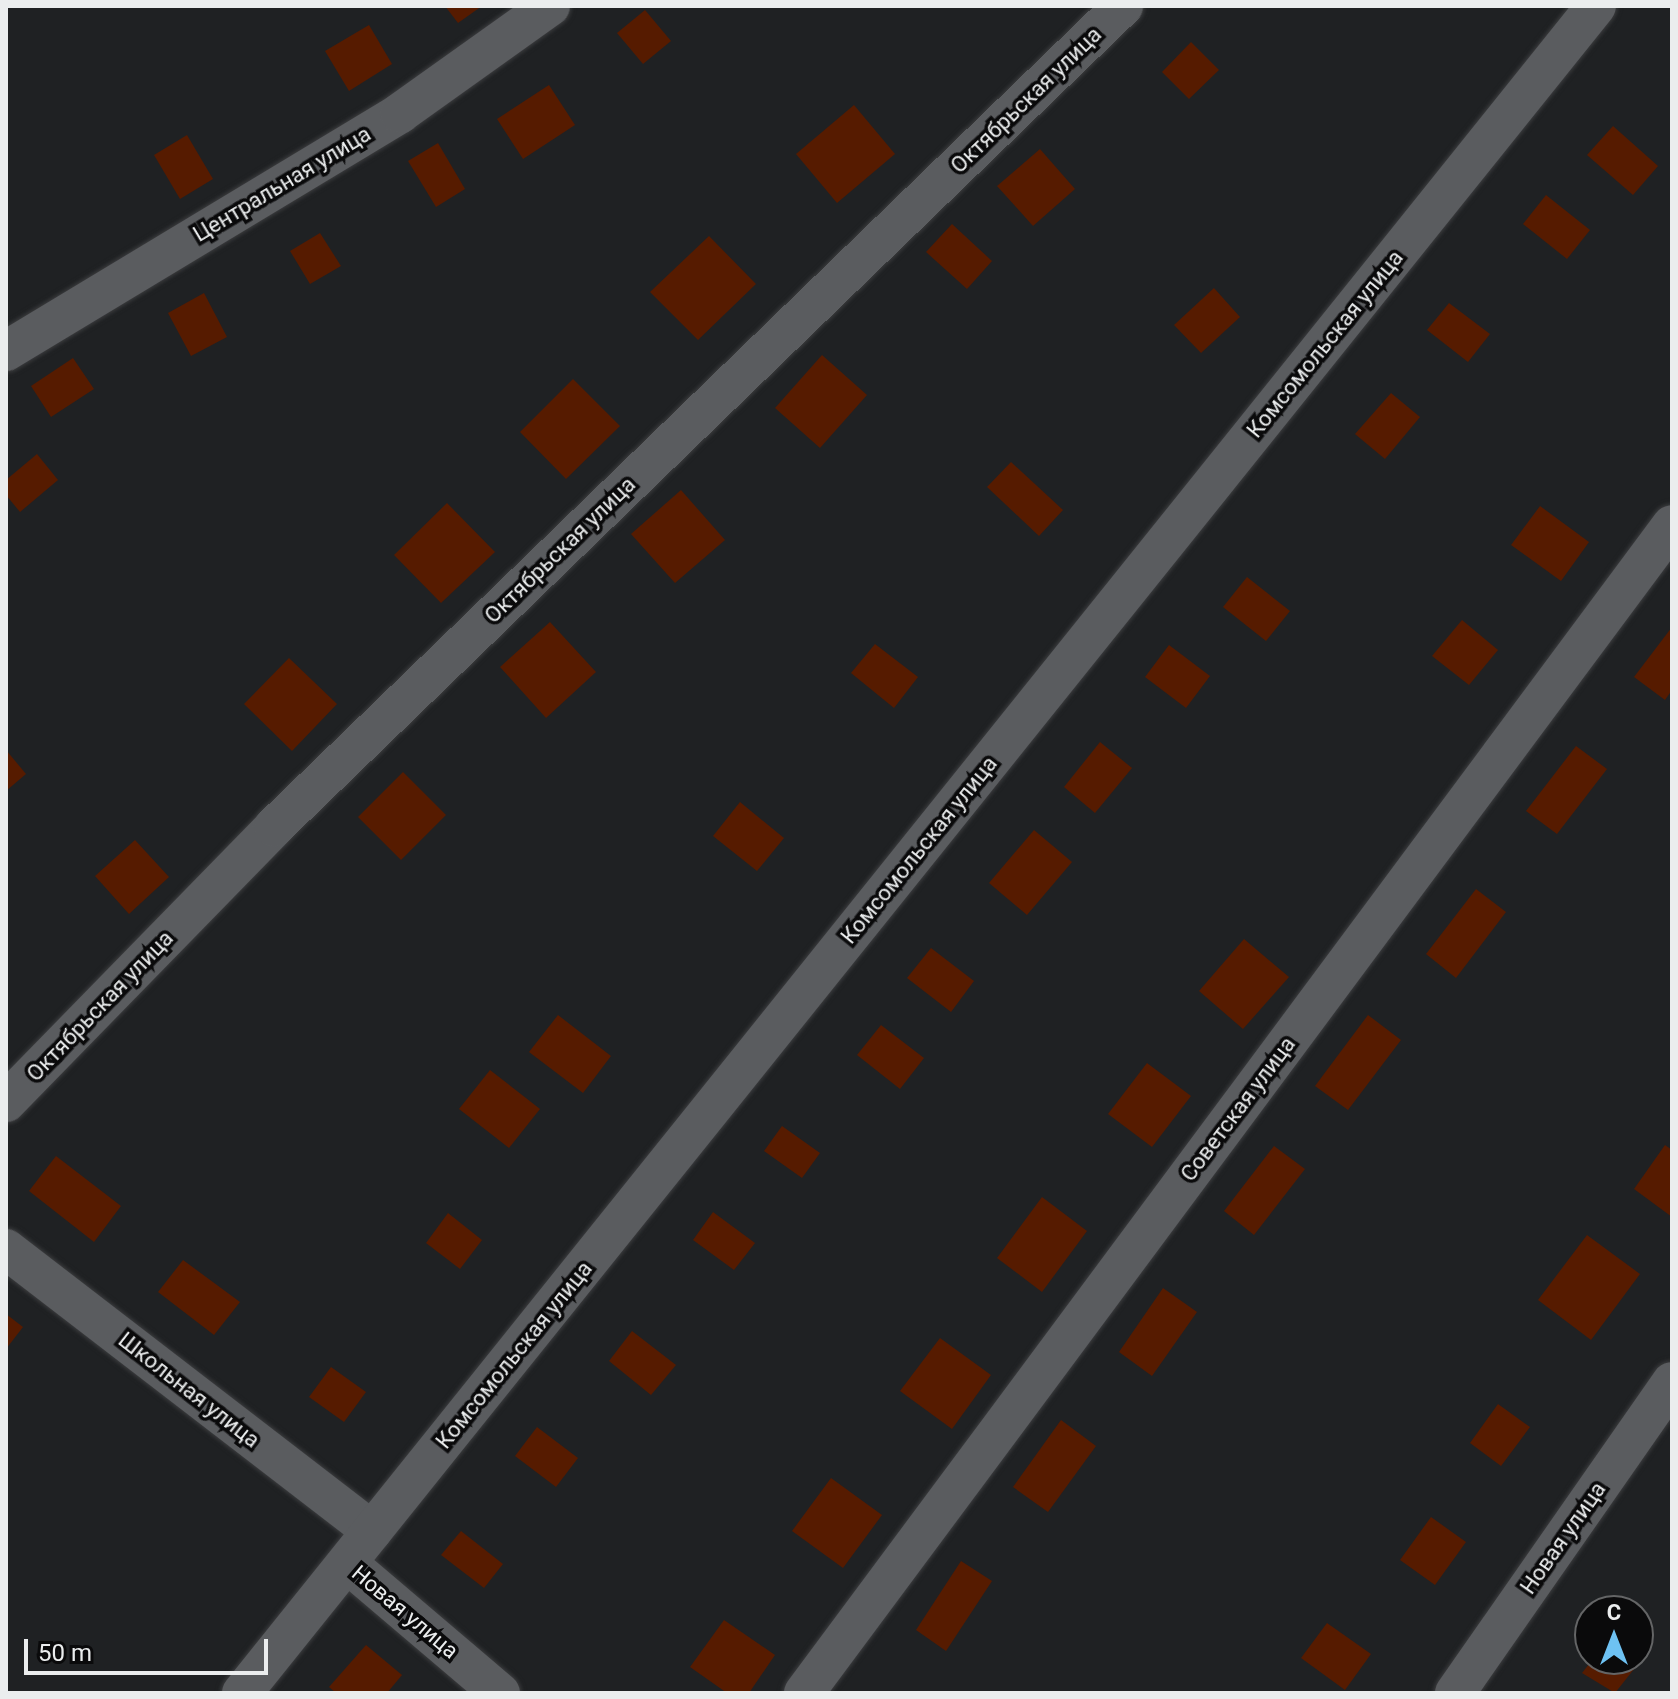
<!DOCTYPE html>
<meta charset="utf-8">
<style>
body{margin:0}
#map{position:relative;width:1678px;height:1699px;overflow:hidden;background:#1f2123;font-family:Roboto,sans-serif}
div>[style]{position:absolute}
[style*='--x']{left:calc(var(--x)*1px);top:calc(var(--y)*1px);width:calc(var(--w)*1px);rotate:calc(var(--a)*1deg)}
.building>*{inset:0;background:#561b00}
.roads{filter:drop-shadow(0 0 2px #3b3c3e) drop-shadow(0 0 2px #3b3c3e)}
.minor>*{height:40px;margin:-20px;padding:0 20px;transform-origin:20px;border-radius:20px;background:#5a5c5f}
span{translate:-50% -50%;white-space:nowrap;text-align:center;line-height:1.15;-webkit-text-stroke:7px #0a0a0b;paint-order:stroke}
.street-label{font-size:22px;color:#ebedee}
.frame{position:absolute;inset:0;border:8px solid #ebedee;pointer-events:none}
.north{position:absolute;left:1574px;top:1595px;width:80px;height:80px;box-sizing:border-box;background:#0a0a0b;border:2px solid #646566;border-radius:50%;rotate:0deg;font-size:22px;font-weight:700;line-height:32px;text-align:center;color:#ebedee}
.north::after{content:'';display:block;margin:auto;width:28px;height:36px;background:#6ec2f3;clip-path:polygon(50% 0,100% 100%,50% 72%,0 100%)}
.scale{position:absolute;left:24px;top:1639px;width:244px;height:36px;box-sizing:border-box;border:4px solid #ebedee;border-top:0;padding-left:10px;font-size:24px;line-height:28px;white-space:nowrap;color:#ebedee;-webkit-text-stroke:6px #0a0a0b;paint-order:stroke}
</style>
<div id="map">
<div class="building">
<i style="clip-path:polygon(445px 6px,482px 6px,458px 23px)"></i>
<i style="clip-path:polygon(645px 10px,671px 41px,643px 64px,617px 33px)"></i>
<i style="clip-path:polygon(369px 25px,392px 64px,349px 91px,325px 51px)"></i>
<i style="clip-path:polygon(1191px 42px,1219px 70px,1189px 99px,1162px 72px)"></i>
<i style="clip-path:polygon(549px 85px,575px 125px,523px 159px,497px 119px)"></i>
<i style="clip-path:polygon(854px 105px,895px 154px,837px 203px,796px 154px)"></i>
<i style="clip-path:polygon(1613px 126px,1658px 166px,1633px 195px,1587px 155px)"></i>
<i style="clip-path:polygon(187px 135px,213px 179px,180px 199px,154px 155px)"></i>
<i style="clip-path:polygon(438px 143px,465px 189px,436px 207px,408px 161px)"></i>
<i style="clip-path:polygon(1040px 149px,1075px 189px,1033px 226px,997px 186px)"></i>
<i style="clip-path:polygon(1546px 195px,1590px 230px,1567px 259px,1523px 224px)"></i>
<i style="clip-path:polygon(952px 224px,992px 261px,967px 289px,926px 252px)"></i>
<i style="clip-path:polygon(320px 233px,341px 266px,310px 284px,290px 251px)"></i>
<i style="clip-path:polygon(709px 236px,756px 284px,698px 340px,650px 292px)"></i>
<i style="clip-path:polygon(1214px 288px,1240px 317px,1201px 353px,1174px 325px)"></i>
<i style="clip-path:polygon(204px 293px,227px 337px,191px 356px,168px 313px)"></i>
<i style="clip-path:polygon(1449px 303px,1490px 334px,1468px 362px,1427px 330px)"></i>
<i style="clip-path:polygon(822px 355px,867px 395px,820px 448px,775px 408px)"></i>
<i style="clip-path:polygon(73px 358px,94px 389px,51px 417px,31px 386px)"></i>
<i style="clip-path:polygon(573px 379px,620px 426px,566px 479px,520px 432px)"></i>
<i style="clip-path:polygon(1391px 393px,1420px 417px,1385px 459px,1355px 434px)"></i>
<i style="clip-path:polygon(37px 454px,58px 480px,20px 512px,6px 495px,6px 480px)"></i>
<i style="clip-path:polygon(1011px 462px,1063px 510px,1039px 536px,987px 487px)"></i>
<i style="clip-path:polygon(681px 490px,725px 540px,675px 583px,631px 534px)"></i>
<i style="clip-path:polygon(447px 503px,495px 552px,441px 603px,394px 555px)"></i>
<i style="clip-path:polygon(1540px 506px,1589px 542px,1561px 581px,1511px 545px)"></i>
<i style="clip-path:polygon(1247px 577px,1290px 611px,1266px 641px,1223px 607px)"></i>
<i style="clip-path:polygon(1462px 620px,1498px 650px,1469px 685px,1432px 656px)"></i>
<i style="clip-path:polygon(550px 622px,596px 672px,546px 718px,500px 667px)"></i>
<i style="clip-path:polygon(1672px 627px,1672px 690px,1665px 700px,1634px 677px)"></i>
<i style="clip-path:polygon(875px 644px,918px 677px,894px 708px,851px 673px)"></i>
<i style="clip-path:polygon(1169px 645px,1210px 676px,1186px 708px,1145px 677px)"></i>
<i style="clip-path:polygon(289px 658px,337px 704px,292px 751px,244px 704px)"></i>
<i style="clip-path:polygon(1100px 742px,1132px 768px,1095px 813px,1064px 787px)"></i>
<i style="clip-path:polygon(1576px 746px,1607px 769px,1557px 834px,1526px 811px)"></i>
<i style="clip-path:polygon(6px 750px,26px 774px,6px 791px)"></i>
<i style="clip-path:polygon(403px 772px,446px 815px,401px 860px,358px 817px)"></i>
<i style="clip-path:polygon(740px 802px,784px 838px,757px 871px,713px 836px)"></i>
<i style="clip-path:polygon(1034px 830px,1072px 862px,1027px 915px,989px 883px)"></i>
<i style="clip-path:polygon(135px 840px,169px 877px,129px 914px,95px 876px)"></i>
<i style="clip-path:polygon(1476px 889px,1506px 912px,1456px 978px,1426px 954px)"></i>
<i style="clip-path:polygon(1244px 939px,1289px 977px,1243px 1029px,1199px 991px)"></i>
<i style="clip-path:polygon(931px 948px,974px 981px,951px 1012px,907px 978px)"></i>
<i style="clip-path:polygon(558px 1015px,611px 1056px,583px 1093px,529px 1052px)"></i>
<i style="clip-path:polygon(1368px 1015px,1401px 1040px,1348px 1110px,1315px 1086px)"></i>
<i style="clip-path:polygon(881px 1025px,924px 1058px,900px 1089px,857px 1055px)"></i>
<i style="clip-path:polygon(1147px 1063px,1191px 1096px,1152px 1147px,1108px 1114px)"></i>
<i style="clip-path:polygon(490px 1070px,540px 1109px,509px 1148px,459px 1109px)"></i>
<i style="clip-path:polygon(782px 1126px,820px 1153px,802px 1178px,764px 1151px)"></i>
<i style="clip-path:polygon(1665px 1145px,1672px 1150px,1672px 1217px,1634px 1189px)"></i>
<i style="clip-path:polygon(1274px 1146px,1305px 1169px,1254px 1235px,1224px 1211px)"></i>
<i style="clip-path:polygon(56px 1156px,121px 1206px,94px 1242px,29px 1191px)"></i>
<i style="clip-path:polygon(1042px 1197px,1087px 1231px,1042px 1292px,997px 1258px)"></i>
<i style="clip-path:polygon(713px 1212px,755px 1243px,734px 1270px,693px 1240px)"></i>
<i style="clip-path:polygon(448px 1213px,482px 1240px,460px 1269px,426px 1243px)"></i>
<i style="clip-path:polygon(1587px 1235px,1640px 1274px,1591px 1340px,1538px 1300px)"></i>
<i style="clip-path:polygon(183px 1260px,240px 1302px,214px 1335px,158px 1292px)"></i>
<i style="clip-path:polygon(1163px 1288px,1197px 1312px,1152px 1376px,1119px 1352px)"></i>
<i style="clip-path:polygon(6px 1314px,23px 1327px,6px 1349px)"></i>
<i style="clip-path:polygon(632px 1331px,676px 1365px,651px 1395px,609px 1361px)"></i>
<i style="clip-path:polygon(940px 1338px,991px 1375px,952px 1429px,900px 1391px)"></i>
<i style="clip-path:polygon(331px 1367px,366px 1392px,344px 1422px,309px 1397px)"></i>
<i style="clip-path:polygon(1498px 1404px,1530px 1427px,1501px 1466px,1470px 1443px)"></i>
<i style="clip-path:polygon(1061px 1420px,1096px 1446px,1048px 1512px,1013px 1487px)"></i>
<i style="clip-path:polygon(537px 1427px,578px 1458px,556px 1487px,515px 1456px)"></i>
<i style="clip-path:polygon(831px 1478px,882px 1515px,843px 1568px,792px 1531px)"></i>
<i style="clip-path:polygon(1431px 1517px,1466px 1542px,1435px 1585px,1400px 1560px)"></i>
<i style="clip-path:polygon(461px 1531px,503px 1564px,484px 1588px,441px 1555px)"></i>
<i style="clip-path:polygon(961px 1561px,992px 1581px,946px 1651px,916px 1630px)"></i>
<i style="clip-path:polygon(724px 1620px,775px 1655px,749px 1693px,727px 1693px,690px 1667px)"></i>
<i style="clip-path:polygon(1327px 1623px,1371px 1654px,1345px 1690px,1301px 1658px)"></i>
<i style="clip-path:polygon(366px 1645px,402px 1675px,387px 1693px,336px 1693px,329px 1687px)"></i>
<i style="clip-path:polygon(1638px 1648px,1646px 1654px,1615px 1693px,1582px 1673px,1593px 1659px,1638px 1659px)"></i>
</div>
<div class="roads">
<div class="minor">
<i style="--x:6;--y:351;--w:460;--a:-31.1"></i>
<i style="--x:400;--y:113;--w:184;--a:-35.5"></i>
<i style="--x:6;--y:1102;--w:384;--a:-45.7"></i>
<i style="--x:274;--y:827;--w:1181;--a:-44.04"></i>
<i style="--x:6;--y:1249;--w:462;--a:37.6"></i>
<i style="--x:347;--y:1563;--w:201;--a:40.4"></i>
<i style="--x:242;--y:1693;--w:2163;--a:-51.25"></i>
<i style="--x:804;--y:1693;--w:1455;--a:-53.38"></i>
<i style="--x:1455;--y:1693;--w:379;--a:-55.1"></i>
</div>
</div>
<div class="street-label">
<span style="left:1026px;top:100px;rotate:-44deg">Октябрьская улица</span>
<span style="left:282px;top:184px;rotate:-31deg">Центральная улица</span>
<span style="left:1325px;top:344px;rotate:-51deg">Комсомольская улица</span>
<span style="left:560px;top:550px;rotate:-44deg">Октябрьская улица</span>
<span style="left:919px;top:850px;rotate:-51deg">Комсомольская улица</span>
<span style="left:100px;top:1006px;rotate:-46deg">Октябрьская улица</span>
<span style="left:1238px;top:1109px;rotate:-53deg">Советская улица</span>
<span style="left:514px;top:1355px;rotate:-51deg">Комсомольская улица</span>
<span style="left:189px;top:1390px;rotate:38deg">Школьная улица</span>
<span style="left:1563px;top:1538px;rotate:-55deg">Новая улица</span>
<span style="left:405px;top:1612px;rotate:40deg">Новая улица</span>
</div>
<div class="frame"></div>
<div class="north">С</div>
<div class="scale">50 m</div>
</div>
